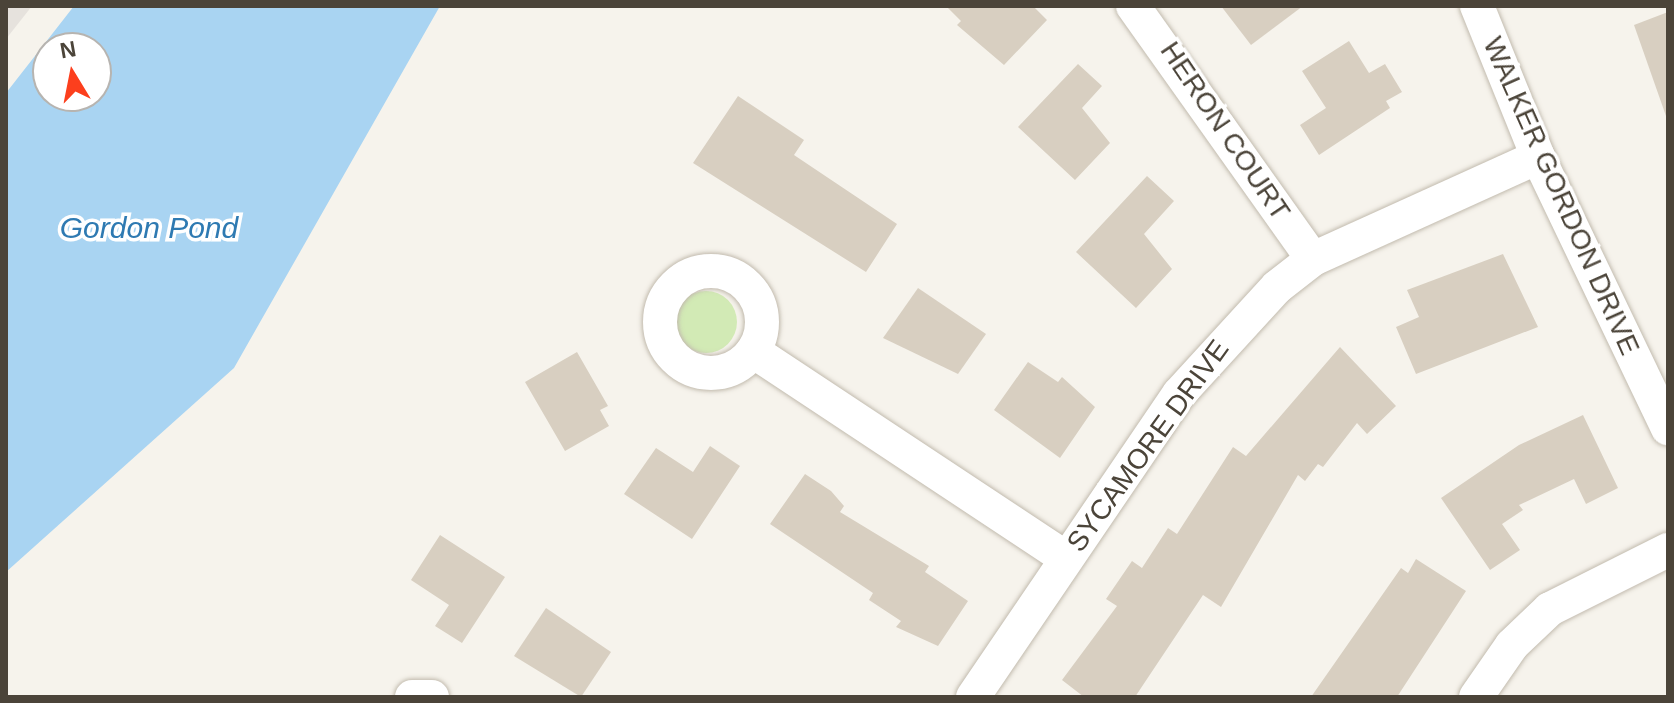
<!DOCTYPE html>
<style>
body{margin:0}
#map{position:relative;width:1674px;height:703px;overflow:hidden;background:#f6f3ec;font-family:Arial,sans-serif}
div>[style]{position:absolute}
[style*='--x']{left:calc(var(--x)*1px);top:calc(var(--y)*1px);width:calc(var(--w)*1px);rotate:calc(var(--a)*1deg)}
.industrial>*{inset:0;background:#e6e2dd}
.green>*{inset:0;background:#d2eab5}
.round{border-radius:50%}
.water>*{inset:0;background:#a9d4f2}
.building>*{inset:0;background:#d8cfc1}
.roads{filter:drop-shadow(0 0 2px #c2bbae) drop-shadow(0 0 2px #c2bbae)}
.minor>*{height:34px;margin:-17px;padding:0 17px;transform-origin:17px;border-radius:17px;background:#fff}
.minor>.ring{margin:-17px;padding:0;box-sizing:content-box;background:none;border:34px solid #fff;border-radius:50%}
span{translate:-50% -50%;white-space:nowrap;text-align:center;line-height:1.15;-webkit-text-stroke:7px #fff;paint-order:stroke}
.street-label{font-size:28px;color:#4b4439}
.water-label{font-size:30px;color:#2e7ab2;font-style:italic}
.frame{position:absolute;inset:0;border:8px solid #4b4439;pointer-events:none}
.north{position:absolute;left:32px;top:32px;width:80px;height:80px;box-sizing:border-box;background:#fff;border:2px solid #b7b4b0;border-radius:50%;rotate:350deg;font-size:22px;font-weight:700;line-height:32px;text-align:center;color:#4b4439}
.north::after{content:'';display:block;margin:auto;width:28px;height:36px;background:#fc3f1d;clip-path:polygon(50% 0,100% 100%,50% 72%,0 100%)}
</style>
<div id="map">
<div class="industrial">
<i style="clip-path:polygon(6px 6px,32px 6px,6px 39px)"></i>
</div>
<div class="green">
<i class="round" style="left:675px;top:291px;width:62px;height:62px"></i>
</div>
<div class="water">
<i style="clip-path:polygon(evenodd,74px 6px,440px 6px,234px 368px,6px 572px,6px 93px,74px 6px,48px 48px,96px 48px,96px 96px,48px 96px,48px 48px)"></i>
</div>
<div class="building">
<i style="clip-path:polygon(946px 6px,1033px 6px,1047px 20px,1004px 65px,957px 25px,961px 21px)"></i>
<i style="clip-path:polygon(1221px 6px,1303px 6px,1251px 45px)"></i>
<i style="clip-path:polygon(1668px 12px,1668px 116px,1666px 116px,1634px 25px)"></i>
<i style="clip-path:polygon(1349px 41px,1369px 73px,1385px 64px,1402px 92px,1386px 101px,1390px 108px,1319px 155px,1300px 125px,1326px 108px,1302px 71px)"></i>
<i style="clip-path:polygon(1078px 64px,1102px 86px,1082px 108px,1110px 143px,1075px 180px,1018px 127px)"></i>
<i style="clip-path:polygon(738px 96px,804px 140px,794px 155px,897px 224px,866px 272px,693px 163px)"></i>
<i style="clip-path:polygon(1147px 176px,1174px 201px,1144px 234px,1172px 269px,1136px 308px,1076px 252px)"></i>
<i style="clip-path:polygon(1503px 254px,1538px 327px,1416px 374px,1396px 327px,1419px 317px,1407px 290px)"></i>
<i style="clip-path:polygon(918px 288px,986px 334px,958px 374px,883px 338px)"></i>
<i style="clip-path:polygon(1340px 347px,1396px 406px,1367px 434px,1357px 423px,1323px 467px,1318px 464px,1305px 481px,1298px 475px,1221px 607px,1203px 595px,1135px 697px,1084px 697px,1062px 680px,1117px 606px,1106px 599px,1132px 561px,1142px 568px,1168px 528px,1177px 534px,1233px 447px,1246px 456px)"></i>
<i style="clip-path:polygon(577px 352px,608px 406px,600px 410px,609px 426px,565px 451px,525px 382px)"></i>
<i style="clip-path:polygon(1028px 362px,1058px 382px,1062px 377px,1095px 407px,1060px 458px,994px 410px)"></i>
<i style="clip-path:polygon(1583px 415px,1618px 488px,1586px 504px,1574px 479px,1519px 505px,1523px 510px,1502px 524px,1520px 550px,1490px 570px,1441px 498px,1519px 445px)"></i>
<i style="clip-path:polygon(710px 446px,740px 466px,692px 539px,624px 494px,656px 448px,693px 472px)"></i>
<i style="clip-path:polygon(805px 474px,831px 491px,844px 506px,840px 512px,929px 566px,925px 572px,968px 601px,938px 646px,896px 627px,901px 621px,869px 600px,873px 593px,770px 524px)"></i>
<i style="clip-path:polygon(440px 535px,505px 577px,462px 643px,435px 626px,449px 605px,411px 580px)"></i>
<i style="clip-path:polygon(1416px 559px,1466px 591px,1397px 697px,1311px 697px,1401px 568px,1408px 573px)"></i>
<i style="clip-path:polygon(546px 608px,611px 652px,581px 697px,514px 656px)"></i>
</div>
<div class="roads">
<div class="minor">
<i style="--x:1133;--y:6;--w:310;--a:54.6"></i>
<i style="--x:1477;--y:6;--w:163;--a:68"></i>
<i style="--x:1538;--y:157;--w:301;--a:64.4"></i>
<i class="ring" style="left:660px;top:271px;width:68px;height:68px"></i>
<i style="--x:753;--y:351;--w:375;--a:33.5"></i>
<i style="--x:412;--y:697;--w:20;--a:0"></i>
<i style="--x:973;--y:697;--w:366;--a:-55.8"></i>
<i style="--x:1179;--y:394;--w:145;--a:-47.5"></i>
<i style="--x:1277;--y:287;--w:46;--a:-37.9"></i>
<i style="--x:1313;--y:259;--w:247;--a:-24.4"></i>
<i style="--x:1476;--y:697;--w:63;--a:-55.3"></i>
<i style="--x:1512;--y:645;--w:52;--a:-43.5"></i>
<i style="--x:1550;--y:609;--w:132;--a:-26.6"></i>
</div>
</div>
<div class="street-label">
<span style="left:1225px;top:131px;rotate:56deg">HERON COURT</span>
<span style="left:1561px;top:196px;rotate:66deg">WALKER GORDON DRIVE</span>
<span style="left:1148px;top:446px;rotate:-54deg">SYCAMORE DRIVE</span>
</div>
<div class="water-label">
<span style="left:149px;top:228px">Gordon Pond</span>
</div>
<div class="frame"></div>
<div class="north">N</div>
</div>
